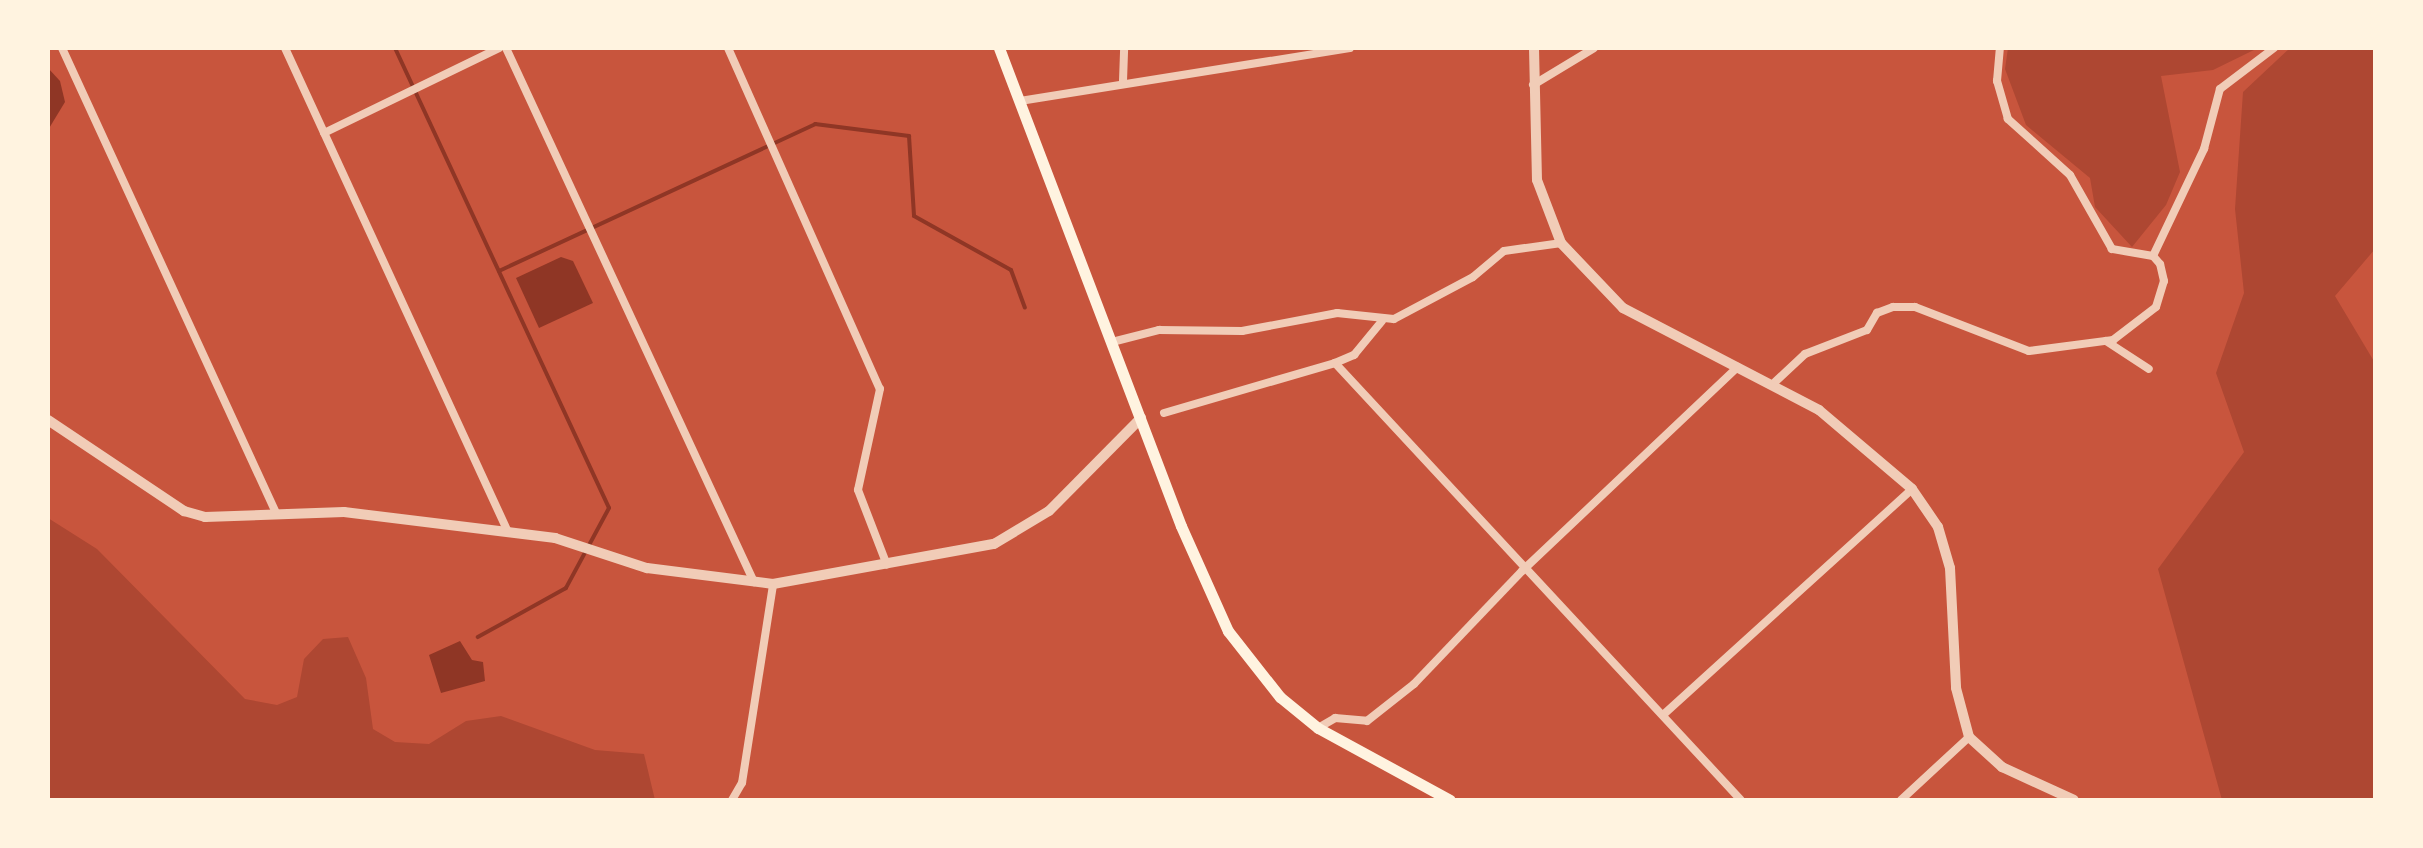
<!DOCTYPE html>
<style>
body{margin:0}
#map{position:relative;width:2423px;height:848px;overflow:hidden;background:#c8553d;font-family:"DM Sans",sans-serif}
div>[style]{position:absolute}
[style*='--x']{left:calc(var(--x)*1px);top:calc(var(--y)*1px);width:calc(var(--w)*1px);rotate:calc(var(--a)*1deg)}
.green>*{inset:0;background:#ae4732}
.water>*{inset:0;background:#8f3625}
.stream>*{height:4px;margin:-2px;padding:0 2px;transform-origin:2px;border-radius:2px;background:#8f3625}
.minor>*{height:8px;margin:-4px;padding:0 4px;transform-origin:4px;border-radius:4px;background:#f1ccb7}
.tertiary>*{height:10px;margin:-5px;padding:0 5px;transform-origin:5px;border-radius:5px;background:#f1ccb7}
.secondary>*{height:11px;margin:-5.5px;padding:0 5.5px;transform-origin:5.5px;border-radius:5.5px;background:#fff3e0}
span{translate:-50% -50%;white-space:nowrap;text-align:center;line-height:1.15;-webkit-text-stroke:9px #fff3e0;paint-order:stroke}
.frame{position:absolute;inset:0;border:50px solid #fff3e0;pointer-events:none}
</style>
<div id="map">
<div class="green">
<i style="clip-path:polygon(2008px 48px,2258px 48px,2213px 70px,2161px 76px,2180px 172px,2166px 205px,2132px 247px,2095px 207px,2090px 178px,2026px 125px,2005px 69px)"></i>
<i style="clip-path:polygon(2290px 48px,2375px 48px,2375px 249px,2335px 296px,2375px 363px,2375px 800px,2222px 800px,2158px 569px,2244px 452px,2216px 373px,2244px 293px,2235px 209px,2243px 92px)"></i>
<i style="clip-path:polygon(48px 518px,97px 549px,245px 699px,277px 705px,297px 697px,304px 659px,323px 639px,348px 637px,366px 678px,373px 729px,395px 742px,429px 744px,466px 721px,501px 716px,595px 750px,644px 754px,655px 800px,48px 800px)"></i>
</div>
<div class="water">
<i style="clip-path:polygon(48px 68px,60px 81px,65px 102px,48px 130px)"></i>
<i style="clip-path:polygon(561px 257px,573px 261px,593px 303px,539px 328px,516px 278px)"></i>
<i style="clip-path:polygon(460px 641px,472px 660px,483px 662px,485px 681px,441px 693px,429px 655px)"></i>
</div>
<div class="stream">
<i style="--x:395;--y:48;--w:507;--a:65.05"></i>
<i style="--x:609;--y:508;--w:91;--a:118.3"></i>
<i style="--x:566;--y:588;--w:101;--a:150.9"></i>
<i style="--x:499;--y:271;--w:349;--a:-24.9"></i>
<i style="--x:815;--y:124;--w:95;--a:7.3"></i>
<i style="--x:909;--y:136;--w:80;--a:86.4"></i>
<i style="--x:914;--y:216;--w:111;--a:29.1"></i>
<i style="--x:1011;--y:270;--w:40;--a:69.8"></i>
</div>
<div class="minor">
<i style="--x:62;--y:48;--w:514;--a:65.28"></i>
<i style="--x:285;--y:48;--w:533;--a:65.26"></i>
<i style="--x:506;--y:48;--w:589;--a:65.09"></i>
<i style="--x:728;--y:48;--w:373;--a:66"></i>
<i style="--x:880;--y:389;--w:103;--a:102.3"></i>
<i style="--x:858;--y:490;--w:80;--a:68.9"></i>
<i style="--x:1123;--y:81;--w:33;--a:-88"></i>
<i style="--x:1533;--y:85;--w:71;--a:-31.2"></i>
<i style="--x:1020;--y:101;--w:334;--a:-9.1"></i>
<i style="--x:324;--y:133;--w:195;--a:-25.9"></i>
<i style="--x:2153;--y:256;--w:119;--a:-64.5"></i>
<i style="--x:2204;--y:149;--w:62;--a:-75.1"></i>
<i style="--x:2220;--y:89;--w:68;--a:-37.2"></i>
<i style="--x:2106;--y:341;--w:51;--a:33.1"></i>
<i style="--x:1112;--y:342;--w:49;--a:-14.3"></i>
<i style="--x:1159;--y:330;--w:83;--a:0.7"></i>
<i style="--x:1242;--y:331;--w:97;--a:-10.7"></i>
<i style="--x:1337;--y:313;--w:57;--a:6"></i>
<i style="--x:1394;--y:319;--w:89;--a:-28"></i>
<i style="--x:1473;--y:277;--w:40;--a:-40"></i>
<i style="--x:1504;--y:251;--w:58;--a:-8"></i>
<i style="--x:1335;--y:363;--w:596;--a:47.11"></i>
<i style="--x:1775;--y:382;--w:41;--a:-43"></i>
<i style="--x:1805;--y:354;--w:66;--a:-21.2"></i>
<i style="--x:1867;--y:330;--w:20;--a:-60"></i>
<i style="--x:1877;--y:313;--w:17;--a:-21"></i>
<i style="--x:1893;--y:307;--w:22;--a:0"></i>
<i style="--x:1915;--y:307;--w:122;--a:21.1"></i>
<i style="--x:2029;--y:351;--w:85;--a:-7.5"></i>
<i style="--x:2113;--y:340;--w:54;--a:-37.5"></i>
<i style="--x:2156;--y:307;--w:27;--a:-73"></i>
<i style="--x:2164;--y:281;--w:17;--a:-103"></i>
<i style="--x:2160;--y:264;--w:11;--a:-131"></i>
<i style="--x:2153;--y:256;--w:42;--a:-170.3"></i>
<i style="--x:2112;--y:249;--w:85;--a:-119.6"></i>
<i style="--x:2070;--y:175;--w:84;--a:-137.9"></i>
<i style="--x:2008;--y:119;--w:40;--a:-106"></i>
<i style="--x:1997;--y:81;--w:33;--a:-85"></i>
<i style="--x:1164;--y:413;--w:178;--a:-16.3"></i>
<i style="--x:1335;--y:363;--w:21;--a:-23"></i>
<i style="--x:1354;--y:355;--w:44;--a:-50.5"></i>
<i style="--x:1663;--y:715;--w:336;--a:-42.2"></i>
<i style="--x:1318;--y:728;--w:20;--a:-30"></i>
<i style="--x:1335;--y:718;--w:32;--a:5"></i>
<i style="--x:1367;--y:721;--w:60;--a:-38.2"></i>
<i style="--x:1414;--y:684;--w:156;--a:-46.3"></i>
<i style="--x:1522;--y:571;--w:297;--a:-43.4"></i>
<i style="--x:732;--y:800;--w:20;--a:-60"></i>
<i style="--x:742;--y:783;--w:201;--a:-81.1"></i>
<i style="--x:1901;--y:800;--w:93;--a:-42.8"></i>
</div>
<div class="tertiary">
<i style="--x:1534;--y:48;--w:132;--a:88.7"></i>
<i style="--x:1537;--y:180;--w:67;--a:69.1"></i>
<i style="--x:1561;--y:243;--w:90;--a:46.4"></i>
<i style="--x:1623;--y:308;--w:221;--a:27.5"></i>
<i style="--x:1819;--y:410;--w:122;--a:40.3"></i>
<i style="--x:1912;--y:489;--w:46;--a:55.6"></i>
<i style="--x:1938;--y:527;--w:43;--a:73.7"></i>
<i style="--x:1950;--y:568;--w:120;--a:87.1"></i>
<i style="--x:1956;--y:688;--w:51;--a:75.1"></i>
<i style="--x:1969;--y:737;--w:45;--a:42.3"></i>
<i style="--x:2002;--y:767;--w:79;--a:24.6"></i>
<i style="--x:48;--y:420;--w:164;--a:33.8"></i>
<i style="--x:184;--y:511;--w:22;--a:16"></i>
<i style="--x:205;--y:517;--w:139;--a:-2.1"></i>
<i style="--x:344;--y:512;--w:213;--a:7"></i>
<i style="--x:555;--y:538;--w:97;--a:18.1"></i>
<i style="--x:647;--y:568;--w:127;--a:7.2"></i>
<i style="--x:773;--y:584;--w:225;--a:-10.3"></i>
<i style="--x:994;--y:544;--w:64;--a:-31"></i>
<i style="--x:1049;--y:511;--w:131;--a:-45.3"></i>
</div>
<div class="secondary">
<i style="--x:999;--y:48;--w:511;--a:69.16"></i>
<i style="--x:1181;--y:526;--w:115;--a:65.9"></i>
<i style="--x:1228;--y:631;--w:84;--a:51.8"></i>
<i style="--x:1280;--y:697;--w:49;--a:39.2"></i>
<i style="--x:1318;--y:728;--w:150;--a:28.6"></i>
</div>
<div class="frame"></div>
</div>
